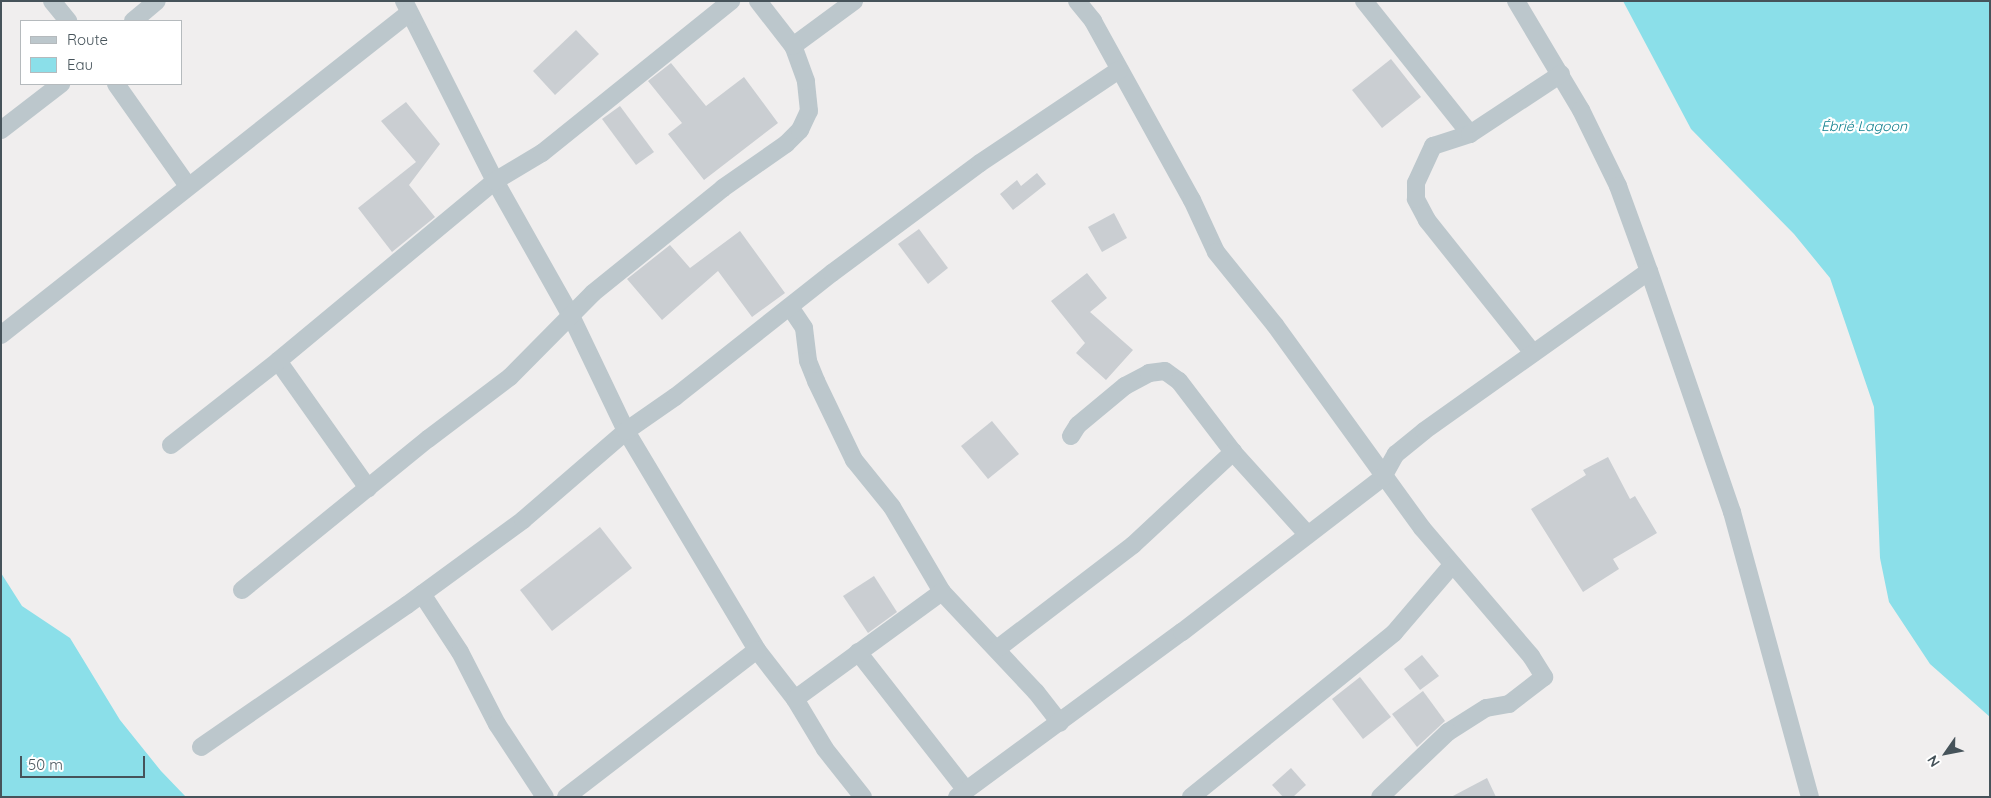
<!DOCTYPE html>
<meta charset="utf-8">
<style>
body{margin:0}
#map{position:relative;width:1991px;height:798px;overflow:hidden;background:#f0eeee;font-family:Quicksand,sans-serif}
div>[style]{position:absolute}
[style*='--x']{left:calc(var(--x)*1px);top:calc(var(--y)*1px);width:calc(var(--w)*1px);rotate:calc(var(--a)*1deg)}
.water>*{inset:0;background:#8bdfe9}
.building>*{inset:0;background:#caced2}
.street>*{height:18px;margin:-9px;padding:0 9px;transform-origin:9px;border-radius:9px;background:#bcc7cc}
span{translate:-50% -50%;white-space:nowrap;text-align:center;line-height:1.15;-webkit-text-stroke:4.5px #fff;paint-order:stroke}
.water-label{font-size:14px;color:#10808e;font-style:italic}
.frame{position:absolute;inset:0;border:2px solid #46535a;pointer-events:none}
.legend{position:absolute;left:20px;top:20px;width:162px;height:65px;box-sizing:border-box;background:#fff;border:1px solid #b5babd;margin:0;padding:6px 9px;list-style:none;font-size:15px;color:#46535a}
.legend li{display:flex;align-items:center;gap:10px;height:25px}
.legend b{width:25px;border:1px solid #b5babd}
.north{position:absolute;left:1921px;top:728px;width:50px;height:50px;-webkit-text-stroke:4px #fff;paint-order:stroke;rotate:237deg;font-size:14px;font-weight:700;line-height:20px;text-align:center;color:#46535a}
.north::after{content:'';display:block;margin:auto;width:18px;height:22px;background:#46535a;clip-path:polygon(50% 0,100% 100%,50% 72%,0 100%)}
.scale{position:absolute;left:20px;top:756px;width:125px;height:22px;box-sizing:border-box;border:2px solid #46535a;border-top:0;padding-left:6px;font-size:15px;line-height:18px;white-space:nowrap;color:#46535a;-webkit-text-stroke:4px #fff;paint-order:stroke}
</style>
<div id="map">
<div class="water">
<i style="clip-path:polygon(1623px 1px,1990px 1px,1990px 717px,1930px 664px,1889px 602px,1880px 558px,1874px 407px,1830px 278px,1794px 234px,1691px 129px)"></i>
<i style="clip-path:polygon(1px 573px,22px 606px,70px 638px,120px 720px,161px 771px,186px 797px,1px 797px)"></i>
</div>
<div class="building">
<i style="clip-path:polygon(576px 30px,599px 54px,555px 95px,533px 71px)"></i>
<i style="clip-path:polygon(1391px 59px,1421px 97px,1382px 128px,1352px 90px)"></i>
<i style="clip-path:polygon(671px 63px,706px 106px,744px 77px,778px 123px,704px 180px,668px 134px,682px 123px,648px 81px)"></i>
<i style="clip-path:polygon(406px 102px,440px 144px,409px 185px,435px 217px,392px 252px,358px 208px,416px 162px,381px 121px)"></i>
<i style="clip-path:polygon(620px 106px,654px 152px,636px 165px,602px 119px)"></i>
<i style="clip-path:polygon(1037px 173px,1046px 184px,1013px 210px,1000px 194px,1017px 180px,1021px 186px)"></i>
<i style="clip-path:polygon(1114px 213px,1127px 238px,1102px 252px,1088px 227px)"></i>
<i style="clip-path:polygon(919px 229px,948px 268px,928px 284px,898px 244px)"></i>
<i style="clip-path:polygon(740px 231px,785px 293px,752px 317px,718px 271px,662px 320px,627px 279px,670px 245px,690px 268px)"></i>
<i style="clip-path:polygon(1087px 273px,1107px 298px,1090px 312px,1133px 350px,1106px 380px,1076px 353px,1085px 343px,1051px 301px)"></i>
<i style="clip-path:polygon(992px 421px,1019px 454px,988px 479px,961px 446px)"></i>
<i style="clip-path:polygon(1608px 457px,1630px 499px,1635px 496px,1657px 533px,1613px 559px,1619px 569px,1583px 592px,1531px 509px,1586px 475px,1583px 470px)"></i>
<i style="clip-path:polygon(600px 527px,632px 568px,552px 631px,520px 590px)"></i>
<i style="clip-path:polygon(874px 576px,897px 612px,868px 633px,843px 596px)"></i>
<i style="clip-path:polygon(1422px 655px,1439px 676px,1420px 690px,1404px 669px)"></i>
<i style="clip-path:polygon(1360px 677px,1391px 717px,1363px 739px,1332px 699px)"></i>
<i style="clip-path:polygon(1423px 691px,1445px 721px,1417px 747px,1392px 714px)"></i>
<i style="clip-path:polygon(1291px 768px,1306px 785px,1293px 797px,1283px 797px,1272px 785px)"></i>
<i style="clip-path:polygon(1487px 778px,1496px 797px,1451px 797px)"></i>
</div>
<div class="street">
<i style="--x:52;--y:1;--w:26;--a:51"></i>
<i style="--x:404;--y:1;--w:202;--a:63.2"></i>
<i style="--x:495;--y:181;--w:155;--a:60.6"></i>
<i style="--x:571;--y:316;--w:127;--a:64.4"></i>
<i style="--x:626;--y:431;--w:255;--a:59.1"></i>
<i style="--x:757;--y:650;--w:62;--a:52.2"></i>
<i style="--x:795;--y:699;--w:58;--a:59"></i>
<i style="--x:825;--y:749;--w:61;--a:51.6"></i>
<i style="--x:1077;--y:1;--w:26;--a:51"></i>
<i style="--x:1093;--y:21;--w:205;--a:61.1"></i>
<i style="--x:1192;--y:200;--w:57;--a:65.2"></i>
<i style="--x:1216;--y:252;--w:94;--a:51.1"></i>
<i style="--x:1275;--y:325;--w:251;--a:54.1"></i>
<i style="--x:1422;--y:528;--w:168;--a:49.6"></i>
<i style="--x:1531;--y:656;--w:25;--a:58"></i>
<i style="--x:1544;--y:677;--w:44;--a:142.4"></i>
<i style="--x:1509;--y:704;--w:23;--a:170"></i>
<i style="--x:1486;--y:708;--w:45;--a:147.7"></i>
<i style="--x:1448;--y:732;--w:94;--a:136.3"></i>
<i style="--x:1364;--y:1;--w:170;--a:51.4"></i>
<i style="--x:1516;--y:1;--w:127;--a:59.2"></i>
<i style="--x:1581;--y:110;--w:85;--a:64"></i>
<i style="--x:1618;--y:186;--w:90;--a:70"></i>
<i style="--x:1649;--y:271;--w:255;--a:71"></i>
<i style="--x:1732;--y:512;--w:295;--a:74.7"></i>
<i style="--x:133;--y:21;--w:31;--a:-40"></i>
<i style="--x:793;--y:46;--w:76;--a:-36.4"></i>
<i style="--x:116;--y:84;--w:125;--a:54.8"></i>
<i style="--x:1;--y:130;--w:76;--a:-37.5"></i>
<i style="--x:790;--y:307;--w:25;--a:56"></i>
<i style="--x:804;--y:328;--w:33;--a:83"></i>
<i style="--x:808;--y:361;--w:22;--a:68"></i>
<i style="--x:816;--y:381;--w:88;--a:64.3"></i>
<i style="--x:854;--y:460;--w:60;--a:51"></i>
<i style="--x:892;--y:507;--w:99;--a:59.5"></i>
<i style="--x:942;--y:592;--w:137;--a:46.8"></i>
<i style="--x:1036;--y:692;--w:39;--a:52"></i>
<i style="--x:1;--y:335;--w:520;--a:-38.28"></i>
<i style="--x:1533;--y:353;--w:170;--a:-128.6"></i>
<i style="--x:1427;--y:220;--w:24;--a:-118"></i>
<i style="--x:1416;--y:199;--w:16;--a:-90"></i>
<i style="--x:1416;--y:183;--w:41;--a:-65.3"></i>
<i style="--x:1433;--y:146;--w:39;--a:-18"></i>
<i style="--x:1470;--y:134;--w:109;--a:-33.4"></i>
<i style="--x:278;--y:361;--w:156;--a:54.7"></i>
<i style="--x:1071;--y:436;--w:13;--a:-58"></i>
<i style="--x:1078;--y:425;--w:61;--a:-39.7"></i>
<i style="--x:1125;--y:386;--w:27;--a:-28"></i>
<i style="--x:1149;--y:373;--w:16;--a:-7"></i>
<i style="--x:1165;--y:371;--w:17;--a:36"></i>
<i style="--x:1179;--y:381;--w:89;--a:52.7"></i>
<i style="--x:1233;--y:452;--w:110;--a:47.9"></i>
<i style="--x:171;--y:445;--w:136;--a:-38.1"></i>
<i style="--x:278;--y:361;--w:282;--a:-39.7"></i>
<i style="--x:495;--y:181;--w:55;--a:-30.8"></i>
<i style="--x:542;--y:153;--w:243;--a:-38.8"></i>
<i style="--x:242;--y:590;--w:240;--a:-39.1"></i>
<i style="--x:428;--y:439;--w:103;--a:-37.1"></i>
<i style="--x:510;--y:377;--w:118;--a:-45.3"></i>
<i style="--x:593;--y:293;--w:167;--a:-38.9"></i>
<i style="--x:723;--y:188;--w:77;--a:-34.9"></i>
<i style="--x:786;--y:144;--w:20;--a:-45"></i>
<i style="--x:800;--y:130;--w:21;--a:-65"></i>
<i style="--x:809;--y:111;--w:30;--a:-96"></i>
<i style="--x:806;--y:81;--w:37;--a:-110"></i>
<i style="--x:793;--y:46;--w:57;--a:-127.9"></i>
<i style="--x:422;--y:594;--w:69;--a:56.8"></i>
<i style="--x:460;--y:652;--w:81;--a:62.8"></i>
<i style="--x:497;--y:724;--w:87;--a:56.7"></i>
<i style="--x:997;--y:649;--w:171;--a:-37.4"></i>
<i style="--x:1133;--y:545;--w:137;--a:-42.9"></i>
<i style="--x:858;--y:652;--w:175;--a:52"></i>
<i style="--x:795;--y:699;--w:182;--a:-36.1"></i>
<i style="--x:201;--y:747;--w:250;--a:-34.6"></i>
<i style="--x:407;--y:605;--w:144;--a:-36.2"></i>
<i style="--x:523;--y:520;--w:136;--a:-40.8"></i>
<i style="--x:626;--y:431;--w:60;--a:-34.8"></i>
<i style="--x:675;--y:397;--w:200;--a:-38.3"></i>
<i style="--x:832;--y:273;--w:184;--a:-36.6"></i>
<i style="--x:980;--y:163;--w:167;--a:-33.8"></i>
<i style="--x:566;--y:797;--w:241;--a:-37.6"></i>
<i style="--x:957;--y:797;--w:279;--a:-36.3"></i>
<i style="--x:1182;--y:632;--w:254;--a:-37.6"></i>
<i style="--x:1383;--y:477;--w:26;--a:-61"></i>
<i style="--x:1396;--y:454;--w:36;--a:-39"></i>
<i style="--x:1424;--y:431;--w:276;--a:-35.4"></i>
<i style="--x:1191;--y:797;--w:261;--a:-38.9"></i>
<i style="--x:1394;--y:633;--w:89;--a:-49.5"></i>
</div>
<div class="water-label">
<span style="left:1864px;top:126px">Ébrié Lagoon</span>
</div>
<div class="frame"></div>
<ul class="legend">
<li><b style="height:6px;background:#bcc7cc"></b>Route</li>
<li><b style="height:14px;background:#8bdfe9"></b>Eau</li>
</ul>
<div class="north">N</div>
<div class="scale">50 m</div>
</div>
